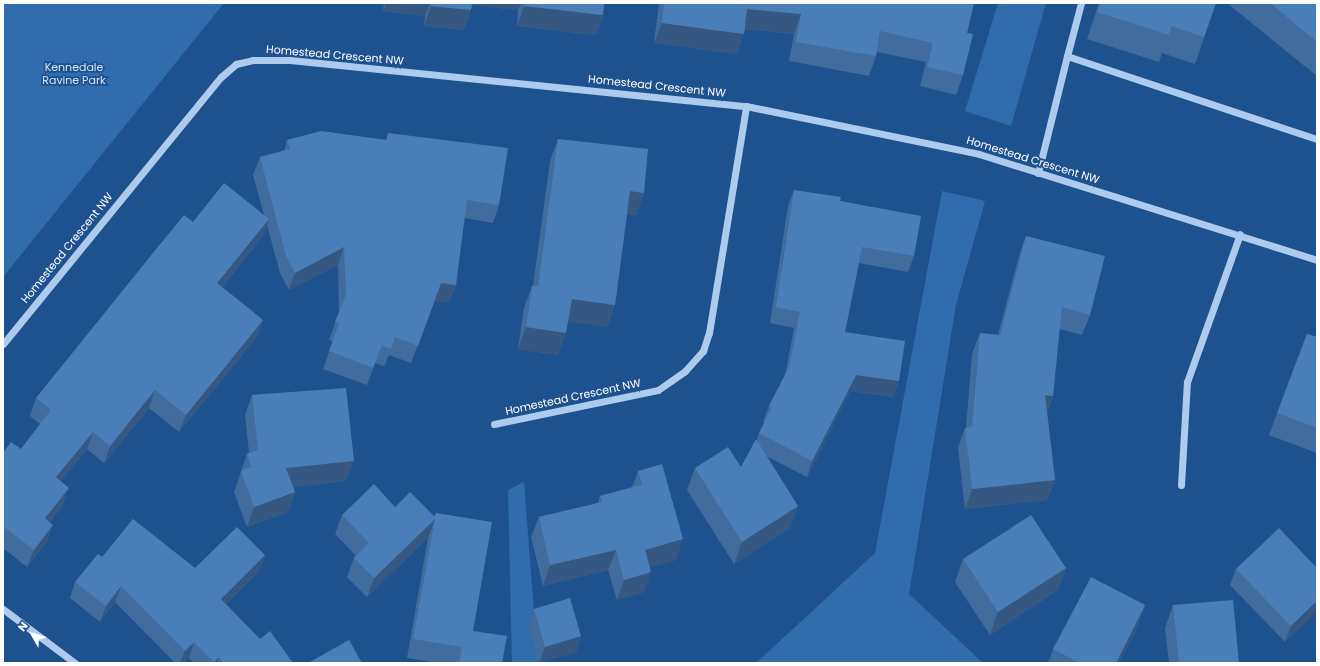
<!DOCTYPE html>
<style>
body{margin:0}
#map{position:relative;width:1320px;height:666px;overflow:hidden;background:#1e528f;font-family:Poppins,sans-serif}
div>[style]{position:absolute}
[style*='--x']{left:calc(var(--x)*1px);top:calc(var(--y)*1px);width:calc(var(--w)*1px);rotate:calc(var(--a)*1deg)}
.green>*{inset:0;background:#316cad}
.minor>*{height:7px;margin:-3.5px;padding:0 3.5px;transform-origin:3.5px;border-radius:3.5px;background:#adcbed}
.wall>*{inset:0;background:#406c9e}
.shaded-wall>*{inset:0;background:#345881}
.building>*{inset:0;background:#4a7eb8}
span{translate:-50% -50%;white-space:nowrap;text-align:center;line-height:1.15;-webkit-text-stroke:3.5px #1e528f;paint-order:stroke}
.street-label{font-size:11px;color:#fff}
.park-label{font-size:11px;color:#d3e5f9}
.frame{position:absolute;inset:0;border:4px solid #fff;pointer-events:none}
.north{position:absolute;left:12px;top:614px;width:40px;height:40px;-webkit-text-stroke:3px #1e528f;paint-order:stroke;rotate:309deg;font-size:11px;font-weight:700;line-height:16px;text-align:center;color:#fff}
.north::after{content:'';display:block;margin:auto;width:14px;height:18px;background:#fff;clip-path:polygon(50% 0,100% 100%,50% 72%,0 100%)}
</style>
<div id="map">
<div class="green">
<i style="clip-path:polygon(3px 3px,224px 3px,3px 277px)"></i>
<i style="clip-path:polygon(998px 3px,1046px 3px,1011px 126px,965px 111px)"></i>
<i style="clip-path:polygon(942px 191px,985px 201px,956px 305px,909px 594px,983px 663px,756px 663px,875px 553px)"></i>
<i style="clip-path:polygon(524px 482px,538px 663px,512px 663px,508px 490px)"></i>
</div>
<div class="minor">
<i style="--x:1067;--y:56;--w:55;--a:-75.2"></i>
<i style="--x:1038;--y:173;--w:121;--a:-76.1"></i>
<i style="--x:1067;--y:56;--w:263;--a:18.4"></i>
<i style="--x:3;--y:344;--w:345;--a:-50.8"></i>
<i style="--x:221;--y:77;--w:20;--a:-41"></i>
<i style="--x:236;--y:64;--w:17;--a:-13"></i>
<i style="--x:253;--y:60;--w:37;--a:0"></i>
<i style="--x:290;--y:60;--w:458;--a:5.8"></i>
<i style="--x:746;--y:106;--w:238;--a:11.6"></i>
<i style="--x:979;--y:154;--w:354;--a:17.4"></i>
<i style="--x:494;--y:424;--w:167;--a:-11.7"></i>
<i style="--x:658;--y:390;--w:33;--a:-35"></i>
<i style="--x:685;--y:371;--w:27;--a:-48"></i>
<i style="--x:703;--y:351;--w:19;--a:-72"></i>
<i style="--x:709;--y:333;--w:230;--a:-80.7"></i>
<i style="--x:1181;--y:485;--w:103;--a:-86.7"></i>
<i style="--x:1187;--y:382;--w:157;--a:-70.3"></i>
<i style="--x:3;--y:609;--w:90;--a:36.9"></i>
</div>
<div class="wall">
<i style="clip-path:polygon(384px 3px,604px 3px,603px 15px,596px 35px,517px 26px,518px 10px,472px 5px,471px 10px,464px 30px,424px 26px,425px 16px,383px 11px)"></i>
<i style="clip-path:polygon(659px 3px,974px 3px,967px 33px,963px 75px,956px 95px,920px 86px,926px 62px,877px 52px,876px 56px,869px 76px,789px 61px,794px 34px,745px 29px,737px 54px,654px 43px)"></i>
<i style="clip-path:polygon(1099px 3px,1216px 3px,1195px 64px,1162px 53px,1159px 62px,1087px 39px)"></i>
<i style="clip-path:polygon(1227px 3px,1317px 3px,1317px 76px)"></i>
<i style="clip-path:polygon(388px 133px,499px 205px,493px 223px,464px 218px,456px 285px,449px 302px,435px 301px,411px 363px,389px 355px,384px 366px,375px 363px,367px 385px,323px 369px,333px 341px,329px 340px,339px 312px,338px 265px,289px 290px,280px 273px,267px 225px,263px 236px,222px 287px,263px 320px,257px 337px,179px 432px,149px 408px,104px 463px,87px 449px,61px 481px,63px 505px,50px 522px,47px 542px,27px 567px,3px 548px,3px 453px,21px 449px,40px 424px,30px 416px,36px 398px,193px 222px,264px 215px,253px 175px,260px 157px,284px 151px,287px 140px,386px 140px)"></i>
<i style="clip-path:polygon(558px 139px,644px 193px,636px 215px,627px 214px,615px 305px,607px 327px,568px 321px,558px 355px,518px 349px,524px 308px,532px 286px,533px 286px,550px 161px)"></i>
<i style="clip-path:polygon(794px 190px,840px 201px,914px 256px,908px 272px,859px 263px,845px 332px,899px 381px,893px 397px,850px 391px,807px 477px,766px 456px,798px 506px,790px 528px,734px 564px,687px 490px,695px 468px,741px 467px,757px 440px,759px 433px,765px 423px,763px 422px,769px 406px,785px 375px,794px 328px,770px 323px,788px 206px)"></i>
<i style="clip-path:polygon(1026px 236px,1090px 315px,1082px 335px,1059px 329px,1053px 396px,1047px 412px,1055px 480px,1047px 500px,965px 509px,958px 448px,965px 428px,966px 428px,972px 354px,980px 333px,998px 335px,1019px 256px)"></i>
<i style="clip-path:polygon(1307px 334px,1317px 337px,1317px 453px,1269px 435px)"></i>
<i style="clip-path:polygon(252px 395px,346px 481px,293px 487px,295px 492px,288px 512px,247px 527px,234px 492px,247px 454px,249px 453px,245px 415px)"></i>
<i style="clip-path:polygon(638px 471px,676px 560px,650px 567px,644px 592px,617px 600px,608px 570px,543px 586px,531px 537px,539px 517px,598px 503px,600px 496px,632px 487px)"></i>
<i style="clip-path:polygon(395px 507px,434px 516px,436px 513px,473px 631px,502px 663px,438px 663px,407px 658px,428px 538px,367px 597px,347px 577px,354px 558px,356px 556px,335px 534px,342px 515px)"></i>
<i style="clip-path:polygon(265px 555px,259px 571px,226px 604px,260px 639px,293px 663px,194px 663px,189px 658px,183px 663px,175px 663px,115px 602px,100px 622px,70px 598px,75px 582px,102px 557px,195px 568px)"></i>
<i style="clip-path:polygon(963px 559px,1066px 568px,1058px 590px,990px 635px,955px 582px)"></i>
<i style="clip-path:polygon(1317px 568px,1285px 642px,1230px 585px,1236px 569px)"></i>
<i style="clip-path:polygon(1145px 605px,1137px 628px,1119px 663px,1048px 663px,1053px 649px)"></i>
<i style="clip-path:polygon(1173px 605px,1239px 663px,1169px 663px,1165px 628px)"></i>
<i style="clip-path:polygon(534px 609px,581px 636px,576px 652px,539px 663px,528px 625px)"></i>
</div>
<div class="shaded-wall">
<i style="clip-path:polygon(386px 3px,430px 3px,425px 16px,383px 11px)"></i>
<i style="clip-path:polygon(467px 3px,521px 3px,518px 10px,467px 5px)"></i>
<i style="clip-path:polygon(431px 6px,471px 10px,464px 30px,424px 26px)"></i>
<i style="clip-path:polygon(524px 6px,603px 15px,596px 35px,517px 26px)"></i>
<i style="clip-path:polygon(747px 9px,801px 14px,794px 34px,740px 28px)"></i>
<i style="clip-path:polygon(662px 23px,744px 34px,737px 54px,654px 43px)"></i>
<i style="clip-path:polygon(630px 191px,644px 193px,636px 215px,622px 213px)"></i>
<i style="clip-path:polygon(269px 219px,263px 236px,211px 300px,217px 283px)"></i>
<i style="clip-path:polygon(344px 247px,338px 265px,289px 290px,295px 273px)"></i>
<i style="clip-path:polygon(441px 283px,456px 285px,449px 302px,435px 301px,411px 363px)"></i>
<i style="clip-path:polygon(572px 299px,615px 305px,607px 327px,563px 321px)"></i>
<i style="clip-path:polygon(263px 320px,257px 337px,179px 432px,186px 415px)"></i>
<i style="clip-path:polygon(526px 327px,566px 333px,558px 355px,518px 349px)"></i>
<i style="clip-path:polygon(856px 375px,899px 381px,893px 397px,850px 391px,807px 477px,812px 461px)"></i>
<i style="clip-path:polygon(155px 390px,149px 408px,104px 463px,110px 446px)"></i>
<i style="clip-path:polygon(1045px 395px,1053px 396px,1045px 416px)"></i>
<i style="clip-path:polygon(93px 432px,87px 449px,50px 495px,56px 477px)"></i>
<i style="clip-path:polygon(354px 461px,346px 481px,279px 489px,286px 468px)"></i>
<i style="clip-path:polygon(1055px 480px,1047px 500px,965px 509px,972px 489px)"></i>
<i style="clip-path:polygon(69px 488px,63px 505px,39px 536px,45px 518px)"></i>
<i style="clip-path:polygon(295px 492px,288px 512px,247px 527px,254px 507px)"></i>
<i style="clip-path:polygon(798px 506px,790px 528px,734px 564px,742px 542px)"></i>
<i style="clip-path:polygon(435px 519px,428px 538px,367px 597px,374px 578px)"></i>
<i style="clip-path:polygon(53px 525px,47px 542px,27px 567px,34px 550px)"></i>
<i style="clip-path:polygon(683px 539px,676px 560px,638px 571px,645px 550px)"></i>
<i style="clip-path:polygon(616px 550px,608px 570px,543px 586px,550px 565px)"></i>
<i style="clip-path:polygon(265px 555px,259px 571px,215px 615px,221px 599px)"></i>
<i style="clip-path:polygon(1066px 568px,1058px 590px,990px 635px,998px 612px)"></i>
<i style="clip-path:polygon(651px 572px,644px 592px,617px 600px,624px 580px)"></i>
<i style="clip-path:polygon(121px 586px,115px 602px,100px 622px,106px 606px)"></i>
<i style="clip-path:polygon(1317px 601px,1317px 611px,1285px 642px,1291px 626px)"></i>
<i style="clip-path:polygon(1145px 605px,1137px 628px,1119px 663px,1116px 663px)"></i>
<i style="clip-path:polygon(581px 636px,576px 652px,539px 663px,545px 647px)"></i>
<i style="clip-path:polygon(194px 642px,189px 658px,183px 663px,180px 663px,185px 651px)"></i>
<i style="clip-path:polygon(219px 657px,217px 663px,214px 663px,214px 662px)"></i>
</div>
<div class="building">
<i style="clip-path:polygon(431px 3px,472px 3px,471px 10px,431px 6px)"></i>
<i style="clip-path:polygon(524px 3px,604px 3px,603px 15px,524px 6px)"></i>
<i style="clip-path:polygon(664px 3px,974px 3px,967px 33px,973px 34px,963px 75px,927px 67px,933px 43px,880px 31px,876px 56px,796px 42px,801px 14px,747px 9px,744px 34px,662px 23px)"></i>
<i style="clip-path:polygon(1100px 3px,1216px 3px,1204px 37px,1171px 26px,1169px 35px,1097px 12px)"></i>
<i style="clip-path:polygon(1270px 3px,1317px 3px,1317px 42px)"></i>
<i style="clip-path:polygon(321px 131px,387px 140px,388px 133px,508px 148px,499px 205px,467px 200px,456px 285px,441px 283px,418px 346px,395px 337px,391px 349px,382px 345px,373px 368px,329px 351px,339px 323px,335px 322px,346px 295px,344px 247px,295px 273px,286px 256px,260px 157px,290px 149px,287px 140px)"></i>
<i style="clip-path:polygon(558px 139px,648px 149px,644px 193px,630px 191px,615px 305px,572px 299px,566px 333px,526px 327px,532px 286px,538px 286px)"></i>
<i style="clip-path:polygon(224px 183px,269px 219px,217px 283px,263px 320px,186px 415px,155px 390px,110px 446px,93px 432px,56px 477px,69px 488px,45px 518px,53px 525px,34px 550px,3px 526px,3px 453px,11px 442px,21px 449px,51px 410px,36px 398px,157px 248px,184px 215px,193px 222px)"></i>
<i style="clip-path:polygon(794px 190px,841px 197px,840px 201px,921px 216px,914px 256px,862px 247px,845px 332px,905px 341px,899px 381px,856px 375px,812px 461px,759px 433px,772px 407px,769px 406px,789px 367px,800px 312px,776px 307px)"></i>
<i style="clip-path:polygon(1026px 236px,1105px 256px,1090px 315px,1062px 307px,1053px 396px,1045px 395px,1055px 480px,972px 489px,965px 428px,972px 427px,980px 333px,1000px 335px)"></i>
<i style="clip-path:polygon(1307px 334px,1317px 337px,1317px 428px,1277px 413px)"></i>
<i style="clip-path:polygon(346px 388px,354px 461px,286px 468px,295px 492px,254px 507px,241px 471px,251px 467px,247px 454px,258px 450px,252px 395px)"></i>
<i style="clip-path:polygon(756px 439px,798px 506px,742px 542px,695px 468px,728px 447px,741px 467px)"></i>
<i style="clip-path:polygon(662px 464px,683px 539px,645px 550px,651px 572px,624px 580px,616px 550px,550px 565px,539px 517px,602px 502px,600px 496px,642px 485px,638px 471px)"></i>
<i style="clip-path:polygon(374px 484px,395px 507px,410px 492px,435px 517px,436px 513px,492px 522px,473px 631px,507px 636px,502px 663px,459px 663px,462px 647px,413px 639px,435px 519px,374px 578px,354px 558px,369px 543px,342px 515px)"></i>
<i style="clip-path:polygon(1031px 515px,1066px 568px,998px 612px,963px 559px)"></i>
<i style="clip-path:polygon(133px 519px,195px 568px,237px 527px,265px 555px,221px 599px,260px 639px,270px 631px,293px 663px,223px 663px,219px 657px,214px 662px,194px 642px,185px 651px,121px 586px,106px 606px,75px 582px,98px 554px,102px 557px)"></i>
<i style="clip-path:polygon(1279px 528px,1317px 568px,1317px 601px,1291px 626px,1236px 569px)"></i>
<i style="clip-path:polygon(1091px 577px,1145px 605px,1116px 663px,1080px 663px,1053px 649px)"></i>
<i style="clip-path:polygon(570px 598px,581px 636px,545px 647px,534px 609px)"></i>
<i style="clip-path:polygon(1233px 600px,1239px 663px,1179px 663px,1173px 605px)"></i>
<i style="clip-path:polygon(349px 640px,362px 663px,308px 663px)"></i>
</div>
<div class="street-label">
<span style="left:335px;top:55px;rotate:5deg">Homestead Crescent NW</span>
<span style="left:657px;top:86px;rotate:6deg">Homestead Crescent NW</span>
<span style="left:1033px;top:160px;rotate:17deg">Homestead Crescent NW</span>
<span style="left:67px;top:248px;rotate:-51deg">Homestead Crescent NW</span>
<span style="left:573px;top:397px;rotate:-12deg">Homestead Crescent NW</span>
</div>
<div class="park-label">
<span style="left:74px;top:74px">Kennedale<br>Ravine Park</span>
</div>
<div class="frame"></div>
<div class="north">N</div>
</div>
